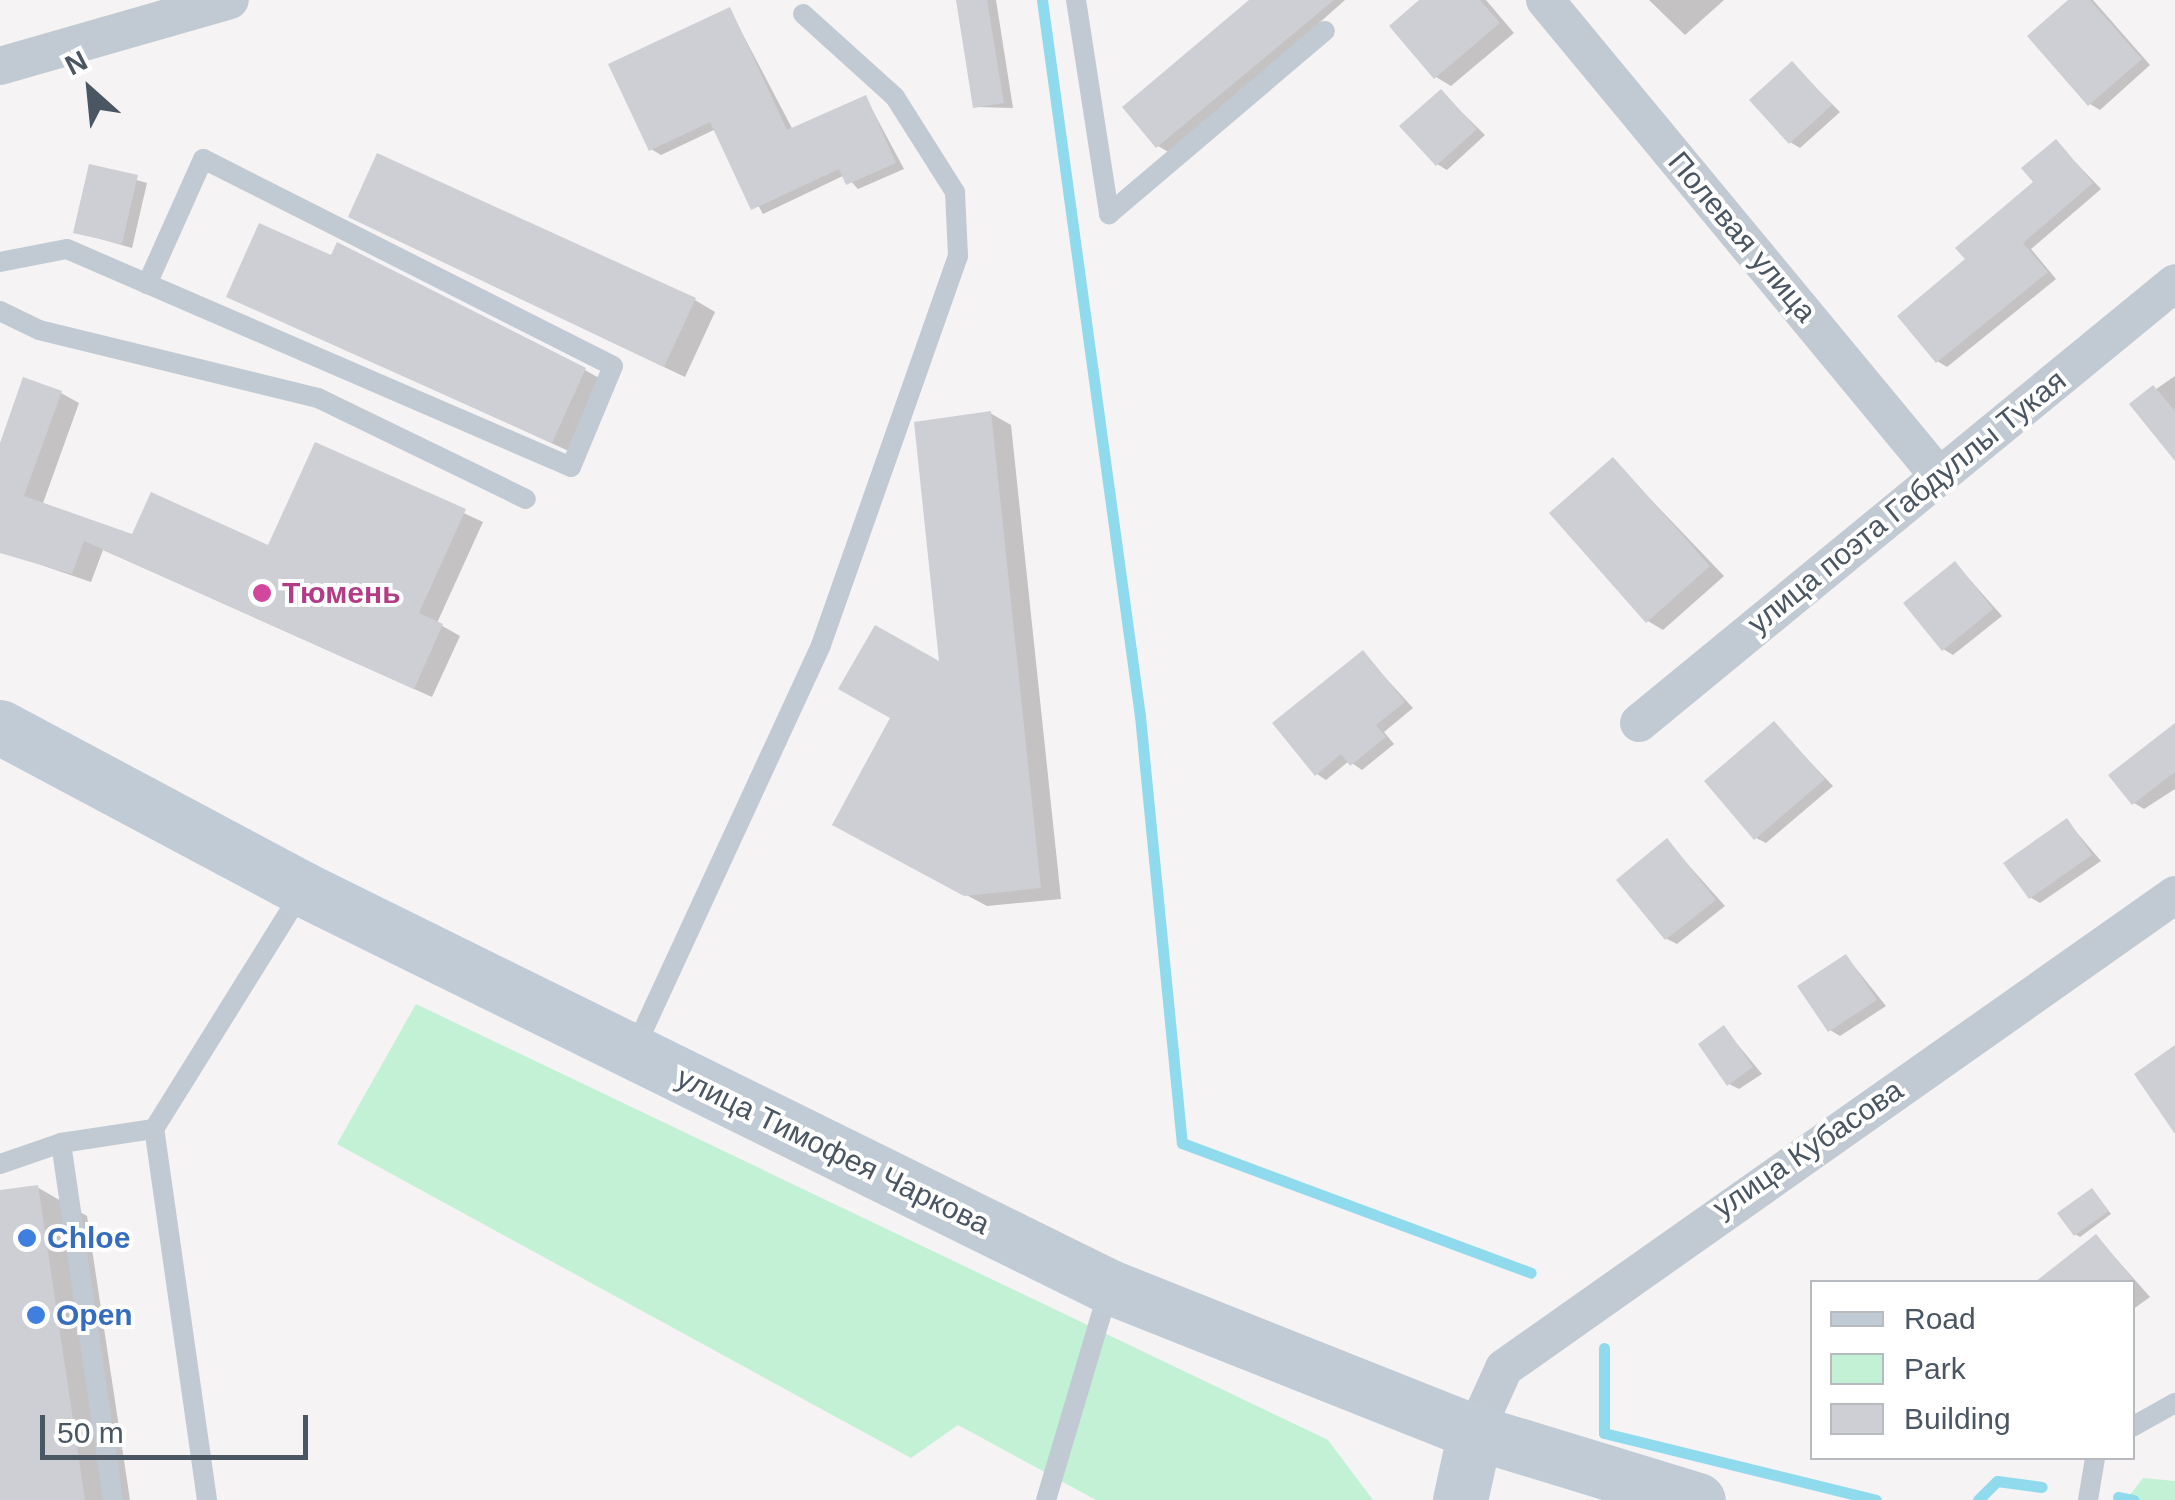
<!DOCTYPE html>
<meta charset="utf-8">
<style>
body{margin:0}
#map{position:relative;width:2175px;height:1500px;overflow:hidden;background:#f5f3f3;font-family:Arial,sans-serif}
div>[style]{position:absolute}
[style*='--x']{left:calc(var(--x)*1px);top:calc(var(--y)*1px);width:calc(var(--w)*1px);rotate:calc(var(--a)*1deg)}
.green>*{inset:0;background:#c3f1d5}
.shadow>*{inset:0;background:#0003}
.stream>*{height:11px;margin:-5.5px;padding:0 5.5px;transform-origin:5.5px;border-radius:5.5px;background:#90daee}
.building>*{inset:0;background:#cdcfd5}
.lane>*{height:20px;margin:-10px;padding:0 10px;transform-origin:10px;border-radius:10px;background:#c1cad2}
.street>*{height:38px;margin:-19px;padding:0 19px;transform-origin:19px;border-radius:19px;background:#c1cad2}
.secondary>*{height:55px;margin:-27.5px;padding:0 27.5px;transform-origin:27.5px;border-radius:27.5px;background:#c1cbd6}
.dots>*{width:28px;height:28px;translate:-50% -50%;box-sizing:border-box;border:5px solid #fff;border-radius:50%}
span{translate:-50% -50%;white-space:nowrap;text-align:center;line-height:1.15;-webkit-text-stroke:8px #fff;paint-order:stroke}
.street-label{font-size:30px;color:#4a5661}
.hotel-label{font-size:30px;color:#b23c85;font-weight:700}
.left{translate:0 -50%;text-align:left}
.shop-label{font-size:30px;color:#366cbe;font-weight:700}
.legend{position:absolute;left:1810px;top:1280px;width:325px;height:180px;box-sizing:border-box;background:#fff;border:2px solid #b7bbc0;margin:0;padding:12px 18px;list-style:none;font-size:30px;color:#4a5661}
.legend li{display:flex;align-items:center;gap:20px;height:50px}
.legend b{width:50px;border:2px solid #b7bbc0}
.north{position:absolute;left:40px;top:40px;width:100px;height:100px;-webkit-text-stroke:8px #fff;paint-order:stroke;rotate:333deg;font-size:28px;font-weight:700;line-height:40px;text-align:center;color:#4a5661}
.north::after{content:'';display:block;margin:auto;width:35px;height:45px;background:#4a5661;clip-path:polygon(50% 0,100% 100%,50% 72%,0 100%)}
.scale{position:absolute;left:40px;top:1415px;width:268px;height:45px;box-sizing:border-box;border:5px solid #4a5661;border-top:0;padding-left:12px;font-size:30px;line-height:35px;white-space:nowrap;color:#4a5661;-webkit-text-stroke:8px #fff;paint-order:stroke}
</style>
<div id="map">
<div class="green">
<i style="clip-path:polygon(416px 1004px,1328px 1440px,1373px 1500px,1096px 1500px,958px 1425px,911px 1458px,337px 1144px)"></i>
<i style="clip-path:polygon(2143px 1478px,2175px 1481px,2175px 1500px,2126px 1500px)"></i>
</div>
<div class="shadow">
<i style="clip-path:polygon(958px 0,996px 0,1013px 108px,976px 107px)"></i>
<i style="clip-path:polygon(1253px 0,1345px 0,1172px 154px,1158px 146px)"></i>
<i style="clip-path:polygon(1423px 0,1486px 0,1514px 33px,1451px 86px,1436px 77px)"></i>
<i style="clip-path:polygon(1649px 0,1724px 0,1685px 35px)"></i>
<i style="clip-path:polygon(2072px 0,2093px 0,2150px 65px,2100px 110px,2090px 104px)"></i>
<i style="clip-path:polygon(730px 10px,793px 130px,866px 98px,904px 169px,858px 189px,845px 175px,763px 214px,716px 129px,661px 155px,651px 149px)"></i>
<i style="clip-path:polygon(1792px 64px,1840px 112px,1800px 148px,1790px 142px)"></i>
<i style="clip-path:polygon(1441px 92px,1485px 135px,1447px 170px,1437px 164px)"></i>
<i style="clip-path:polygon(2056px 142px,2101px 189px,2031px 249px,2056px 279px,1947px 367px,1937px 361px,1969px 260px,2036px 183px)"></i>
<i style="clip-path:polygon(91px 167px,147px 183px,132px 248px,76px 232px)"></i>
<i style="clip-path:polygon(372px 228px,695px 300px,715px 312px,685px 377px)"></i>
<i style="clip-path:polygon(229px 296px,585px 370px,606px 382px,573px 453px)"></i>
<i style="clip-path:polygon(2175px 376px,2175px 453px,2133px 405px)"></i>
<i style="clip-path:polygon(61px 393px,79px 403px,42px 506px,134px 537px,269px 548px,316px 445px,483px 522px,437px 623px,460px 636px,432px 697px,103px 550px,91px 582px,0 551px,0 451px)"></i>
<i style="clip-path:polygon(990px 413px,1011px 425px,1061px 899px,987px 906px,856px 836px,893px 718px,942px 665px)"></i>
<i style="clip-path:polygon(1613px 460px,1724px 576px,1663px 630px,1648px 621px)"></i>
<i style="clip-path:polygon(1956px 564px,2002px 616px,1953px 655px,1943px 649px)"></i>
<i style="clip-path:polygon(1363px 653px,1413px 708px,1384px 732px,1394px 744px,1362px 770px,1349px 761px,1326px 780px,1317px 774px)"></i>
<i style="clip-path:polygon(1774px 724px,1833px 786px,1766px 843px,1756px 838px)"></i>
<i style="clip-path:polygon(2175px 726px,2175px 789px,2144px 809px,2134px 803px)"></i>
<i style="clip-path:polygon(2067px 821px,2101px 861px,2040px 903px,2030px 897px)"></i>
<i style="clip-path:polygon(1667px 841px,1725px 906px,1677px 944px,1667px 939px)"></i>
<i style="clip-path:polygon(1846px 956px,1886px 1006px,1840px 1036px,1830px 1030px)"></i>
<i style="clip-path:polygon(1724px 1028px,1762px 1074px,1739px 1089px,1729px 1084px)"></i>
<i style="clip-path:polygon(37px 1187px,87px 1216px,130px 1500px,0 1500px,0 1193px)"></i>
<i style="clip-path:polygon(2092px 1191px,2111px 1214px,2080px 1237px,2075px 1234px)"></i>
<i style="clip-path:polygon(2097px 1237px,2150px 1297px,2132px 1310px,2132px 1282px,2040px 1282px)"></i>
</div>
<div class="stream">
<i style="--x:1042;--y:0;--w:723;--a:82.21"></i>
<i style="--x:1140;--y:716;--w:429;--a:84.4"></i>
<i style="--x:1182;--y:1143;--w:372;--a:20.4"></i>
<i style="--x:1604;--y:1348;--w:85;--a:90"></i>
<i style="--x:1604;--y:1433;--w:280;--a:13.8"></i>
<i style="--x:2118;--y:1497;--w:16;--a:11"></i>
<i style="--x:1978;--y:1500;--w:27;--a:-45"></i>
<i style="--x:1997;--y:1481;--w:45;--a:7.6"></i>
</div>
<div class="building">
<i style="clip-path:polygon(956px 0,987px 0,1004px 103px,973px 108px)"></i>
<i style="clip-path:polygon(1249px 0,1334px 0,1156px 148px,1122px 107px)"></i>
<i style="clip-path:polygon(1419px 0,1480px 0,1500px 23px,1434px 79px,1389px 26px)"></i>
<i style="clip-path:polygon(2068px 0,2090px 0,2142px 59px,2088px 106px,2027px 36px)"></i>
<i style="clip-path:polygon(730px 7px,787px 130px,866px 95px,896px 163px,846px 185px,839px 169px,751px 210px,710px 122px,649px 151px,608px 64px)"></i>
<i style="clip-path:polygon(1792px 61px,1832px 105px,1789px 144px,1749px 100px)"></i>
<i style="clip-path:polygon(1441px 89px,1477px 129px,1436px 166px,1399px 126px)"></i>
<i style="clip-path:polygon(2056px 139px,2093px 183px,2023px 243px,2048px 272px,1936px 363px,1897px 316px,1965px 259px,1955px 248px,2033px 182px,2021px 168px)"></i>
<i style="clip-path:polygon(377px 153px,696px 298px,664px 367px,348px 217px)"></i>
<i style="clip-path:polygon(89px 164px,138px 175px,122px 244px,73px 233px)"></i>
<i style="clip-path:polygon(259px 223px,331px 255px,337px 242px,586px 368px,552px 443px,226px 297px)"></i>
<i style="clip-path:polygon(23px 377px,62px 391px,24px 496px,132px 534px,151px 492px,268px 545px,315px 442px,466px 509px,419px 613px,443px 624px,414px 689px,84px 541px,72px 574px,0 553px,0 443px)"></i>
<i style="clip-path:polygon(2153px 385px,2175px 411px,2175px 461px,2129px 404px)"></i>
<i style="clip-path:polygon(991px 411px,1041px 888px,964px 896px,832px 825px,890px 718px,838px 689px,875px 625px,939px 661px,914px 422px)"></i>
<i style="clip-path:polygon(1613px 457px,1710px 566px,1646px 623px,1549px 513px)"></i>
<i style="clip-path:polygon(1955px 561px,1993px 609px,1942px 651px,1903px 603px)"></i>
<i style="clip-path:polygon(1363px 650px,1405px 702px,1376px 725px,1386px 737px,1350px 766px,1341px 754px,1315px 776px,1272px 723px)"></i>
<i style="clip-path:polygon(1774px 721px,1825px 779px,1754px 840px,1704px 781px)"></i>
<i style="clip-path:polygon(2175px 723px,2175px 772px,2132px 805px,2108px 775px)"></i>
<i style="clip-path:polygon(2067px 818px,2092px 855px,2029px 899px,2003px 863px)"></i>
<i style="clip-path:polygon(1667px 838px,1716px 900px,1665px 940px,1616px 880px)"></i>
<i style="clip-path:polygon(1846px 954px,1877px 1000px,1828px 1032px,1797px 986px)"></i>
<i style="clip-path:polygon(1724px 1025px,1753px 1067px,1727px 1086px,1698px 1044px)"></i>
<i style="clip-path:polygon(2175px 1045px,2175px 1134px,2134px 1074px)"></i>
<i style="clip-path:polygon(38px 1185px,85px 1500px,0 1500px,0 1190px)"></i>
<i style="clip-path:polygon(2092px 1188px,2109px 1211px,2074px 1236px,2057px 1213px)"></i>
<i style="clip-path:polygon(2096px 1234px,2135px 1282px,2035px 1282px)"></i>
</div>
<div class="lane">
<i style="--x:1076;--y:0;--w:217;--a:81.2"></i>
<i style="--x:1109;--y:214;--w:283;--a:-40.3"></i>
<i style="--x:0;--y:262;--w:68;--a:-11"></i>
<i style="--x:67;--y:249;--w:549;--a:23.39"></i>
<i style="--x:571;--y:467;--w:109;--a:-67.4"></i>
<i style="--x:613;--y:366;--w:459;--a:-153.2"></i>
<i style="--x:203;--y:159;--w:137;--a:114.1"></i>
<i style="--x:0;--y:311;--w:43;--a:26"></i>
<i style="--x:39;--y:330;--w:287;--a:13.7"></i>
<i style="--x:318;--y:398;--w:231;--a:25.9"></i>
<i style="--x:634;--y:1050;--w:446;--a:-65.2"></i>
<i style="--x:821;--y:645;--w:412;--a:-70.6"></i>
<i style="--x:958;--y:256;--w:64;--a:-92.7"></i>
<i style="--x:955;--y:192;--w:112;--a:-122.3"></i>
<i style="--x:895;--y:97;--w:124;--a:-137.9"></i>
<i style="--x:61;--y:1143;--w:361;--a:81.7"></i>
<i style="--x:0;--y:1164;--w:65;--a:-19"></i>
<i style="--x:61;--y:1143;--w:94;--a:-8.6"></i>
<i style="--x:2132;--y:1427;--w:49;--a:-29.2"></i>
<i style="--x:207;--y:1500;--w:375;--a:-98.1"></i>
<i style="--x:154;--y:1129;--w:280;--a:-58.1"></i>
<i style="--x:1046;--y:1500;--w:220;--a:-73.4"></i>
<i style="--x:2088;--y:1500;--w:43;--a:-80.5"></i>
</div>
<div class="street">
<i style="--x:1545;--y:0;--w:617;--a:50.4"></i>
<i style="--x:0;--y:66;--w:239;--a:-16"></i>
<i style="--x:1639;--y:723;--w:693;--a:-39.38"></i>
<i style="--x:1475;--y:1432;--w:70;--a:-65.6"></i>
<i style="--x:1504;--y:1368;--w:821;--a:-35.18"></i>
</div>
<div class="secondary">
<i style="--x:0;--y:727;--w:344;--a:28.1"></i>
<i style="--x:303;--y:889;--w:900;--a:26.25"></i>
<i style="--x:1110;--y:1287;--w:393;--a:21.7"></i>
<i style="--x:1475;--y:1432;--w:233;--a:17"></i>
<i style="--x:1460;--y:1500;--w:70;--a:-77.6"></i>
</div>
<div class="dots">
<i style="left:262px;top:593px;background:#d1479c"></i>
<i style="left:27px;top:1238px;background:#3f7fe0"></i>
<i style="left:36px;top:1315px;background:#3f7fe0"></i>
</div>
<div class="street-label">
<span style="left:1742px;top:237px;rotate:50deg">Полевая улица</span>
<span style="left:1907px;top:502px;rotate:-39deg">улица поэта Габдуллы Тукая</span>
<span style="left:1808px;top:1149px;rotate:-34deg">улица Кубасова</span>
<span style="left:833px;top:1151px;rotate:26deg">улица Тимофея Чаркова</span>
</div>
<div class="hotel-label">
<span class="left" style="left:282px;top:593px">Тюмень</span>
</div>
<div class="shop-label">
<span class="left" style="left:47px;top:1238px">Chloe</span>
<span class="left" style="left:56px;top:1315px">Open</span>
</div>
<ul class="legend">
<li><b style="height:12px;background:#c1cbd6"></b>Road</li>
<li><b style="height:28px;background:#c3f1d5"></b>Park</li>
<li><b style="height:28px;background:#cdcfd5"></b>Building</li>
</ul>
<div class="north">N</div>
<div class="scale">50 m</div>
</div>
